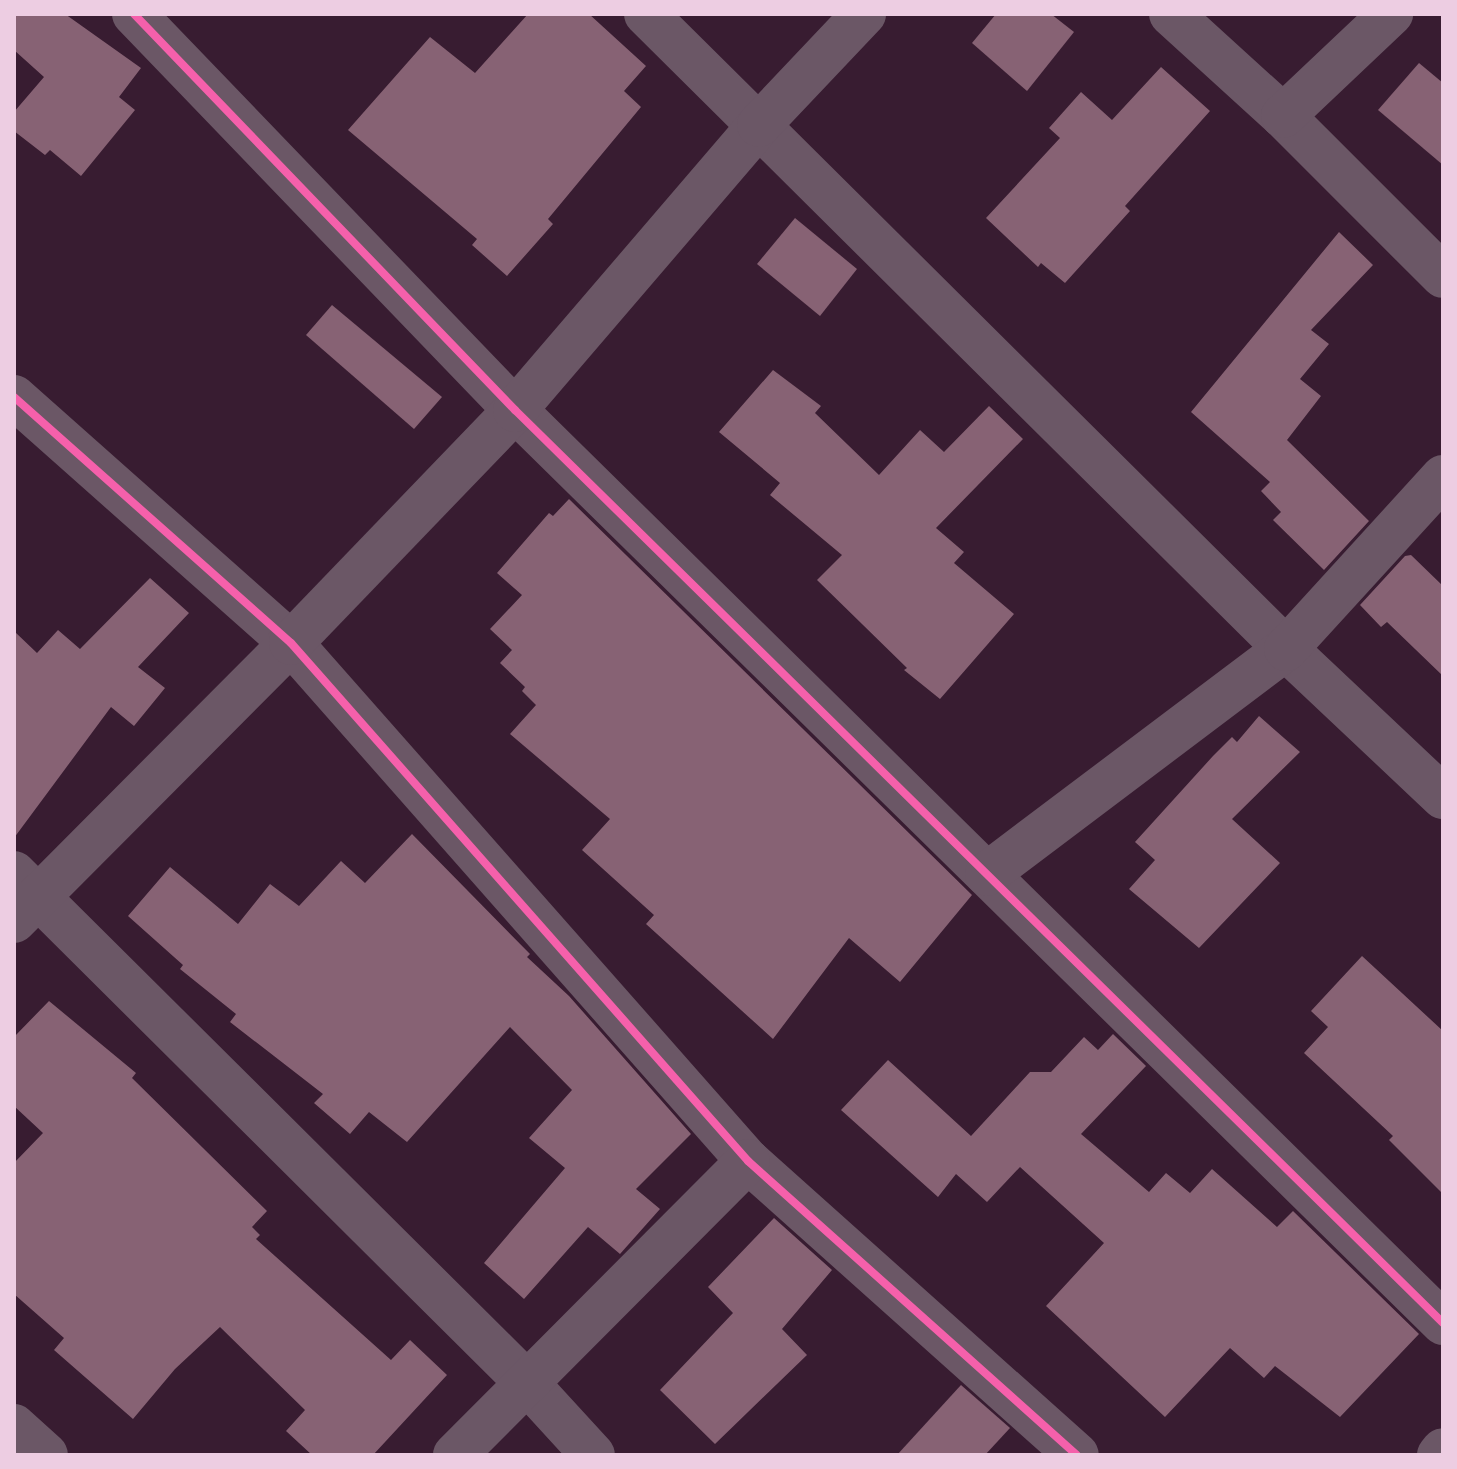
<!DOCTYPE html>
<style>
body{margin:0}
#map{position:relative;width:1457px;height:1469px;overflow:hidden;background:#381c31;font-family:"Playfair Display",serif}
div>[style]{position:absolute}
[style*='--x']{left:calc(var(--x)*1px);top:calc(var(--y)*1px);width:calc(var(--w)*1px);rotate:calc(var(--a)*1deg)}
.building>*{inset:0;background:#876274}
.minor>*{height:44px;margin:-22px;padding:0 22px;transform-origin:22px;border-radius:22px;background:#6b5766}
.cycleway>*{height:8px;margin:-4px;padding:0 4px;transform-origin:4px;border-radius:4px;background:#f560ab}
span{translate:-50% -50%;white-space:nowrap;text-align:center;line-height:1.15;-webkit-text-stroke:8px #38062d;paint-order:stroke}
.frame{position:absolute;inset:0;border:16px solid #edcde2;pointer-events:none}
</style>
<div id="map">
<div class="building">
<i style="clip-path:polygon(14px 14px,65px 14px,141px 68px,119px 97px,135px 110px,81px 176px,50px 150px,45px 155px,14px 131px,14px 112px,44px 77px,14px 50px)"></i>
<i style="clip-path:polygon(528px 14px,589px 14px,646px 66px,624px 91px,641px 107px,548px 219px,553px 224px,507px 276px,472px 245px,477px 239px,348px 130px,430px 37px,475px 73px)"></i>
<i style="clip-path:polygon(996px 14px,1051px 14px,1074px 32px,1027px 91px,972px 43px)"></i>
<i style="clip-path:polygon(1419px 63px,1443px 83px,1443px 165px,1378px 110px)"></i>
<i style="clip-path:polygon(1161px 67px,1210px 111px,1125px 206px,1130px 211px,1065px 283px,1041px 263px,1038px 267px,986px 218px,1060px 138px,1049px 128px,1081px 92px,1112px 120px)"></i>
<i style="clip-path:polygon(795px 218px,857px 269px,820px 316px,757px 264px)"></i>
<i style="clip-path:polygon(1339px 232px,1373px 265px,1311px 330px,1329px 344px,1300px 379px,1321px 396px,1287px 440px,1369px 521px,1324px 570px,1273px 520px,1281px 512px,1261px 491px,1270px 482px,1191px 412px)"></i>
<i style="clip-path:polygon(332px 305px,442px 397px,414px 429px,306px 335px)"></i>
<i style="clip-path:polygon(773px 370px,821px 406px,815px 413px,879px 475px,920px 430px,944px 452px,989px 406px,1023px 439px,936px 528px,964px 552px,954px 563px,1014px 614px,940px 699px,904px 670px,907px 668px,817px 580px,842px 555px,770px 495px,780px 483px,719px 432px)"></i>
<i style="clip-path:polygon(569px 499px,972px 895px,900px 982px,849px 938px,773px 1039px,646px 924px,654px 915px,582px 850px,610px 819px,510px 734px,536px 705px,522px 691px,525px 687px,500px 663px,512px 650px,490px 629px,522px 595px,497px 573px,549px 513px,553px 516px)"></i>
<i style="clip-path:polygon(1411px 555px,1443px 586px,1443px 676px,1387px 622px,1381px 627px,1360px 605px,1405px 556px)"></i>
<i style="clip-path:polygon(150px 578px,189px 613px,138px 667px,165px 688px,134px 726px,111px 707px,14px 838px,14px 631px,37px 653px,58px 630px,80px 649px)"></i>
<i style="clip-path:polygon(1259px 716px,1300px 752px,1232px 819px,1280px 863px,1199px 948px,1129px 889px,1155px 860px,1135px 842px,1213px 756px,1232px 737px,1237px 742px)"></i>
<i style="clip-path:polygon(412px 834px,530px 954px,527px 957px,569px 996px,691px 1134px,636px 1189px,660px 1209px,620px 1254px,588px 1227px,524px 1299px,484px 1263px,565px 1168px,529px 1138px,572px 1090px,510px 1027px,407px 1142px,369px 1112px,350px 1134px,314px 1103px,323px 1094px,230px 1022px,236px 1014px,180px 969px,183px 965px,128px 916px,170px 867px,238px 924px,270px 884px,299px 906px,341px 861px,365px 883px)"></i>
<i style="clip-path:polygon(1362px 956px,1443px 1031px,1443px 1194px,1389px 1140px,1393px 1136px,1304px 1053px,1328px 1027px,1311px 1011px)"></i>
<i style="clip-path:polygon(49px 1001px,136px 1073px,132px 1078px,267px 1211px,252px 1227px,260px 1235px,256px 1239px,391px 1360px,410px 1340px,447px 1375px,373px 1455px,312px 1455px,286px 1431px,305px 1410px,220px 1327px,175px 1369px,133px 1419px,54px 1350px,64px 1338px,14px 1294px,14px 1163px,43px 1133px,14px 1106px,14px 1037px)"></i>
<i style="clip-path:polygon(1113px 1034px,1146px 1066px,1081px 1134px,1149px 1192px,1166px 1173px,1190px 1193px,1212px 1169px,1277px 1227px,1293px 1211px,1419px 1334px,1340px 1417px,1275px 1366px,1264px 1378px,1230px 1348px,1165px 1417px,1046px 1306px,1104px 1243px,1020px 1167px,987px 1202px,956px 1174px,938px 1197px,841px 1110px,888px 1060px,971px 1136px,1030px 1072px,1051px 1072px,1084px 1037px,1098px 1050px)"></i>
<i style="clip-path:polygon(774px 1218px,832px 1270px,782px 1329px,807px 1355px,715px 1444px,660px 1390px,733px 1313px,708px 1287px)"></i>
<i style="clip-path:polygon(961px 1385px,1010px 1428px,985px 1455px,897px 1455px)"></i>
</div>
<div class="minor">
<i style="--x:134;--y:14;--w:550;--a:46.11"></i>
<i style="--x:515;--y:410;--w:1302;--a:44.53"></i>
<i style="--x:646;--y:14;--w:902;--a:44.78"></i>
<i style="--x:1286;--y:649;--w:216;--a:43.3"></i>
<i style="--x:1171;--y:14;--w:151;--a:42.3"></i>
<i style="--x:1283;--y:116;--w:226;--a:45"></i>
<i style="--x:1283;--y:116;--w:149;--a:-43.4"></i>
<i style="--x:14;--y:397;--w:370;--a:41.6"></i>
<i style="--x:291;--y:643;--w:691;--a:48.58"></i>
<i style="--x:748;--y:1161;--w:441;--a:41.8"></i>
<i style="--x:14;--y:873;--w:725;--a:44.83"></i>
<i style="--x:528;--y:1384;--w:96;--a:47.5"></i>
<i style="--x:987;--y:874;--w:374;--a:-37"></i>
<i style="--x:1286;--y:649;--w:233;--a:-47.6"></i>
<i style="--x:14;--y:921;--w:392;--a:-45.1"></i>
<i style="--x:291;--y:643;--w:323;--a:-46.1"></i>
<i style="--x:515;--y:410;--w:375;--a:-49.4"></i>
<i style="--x:759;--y:125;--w:153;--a:-46.6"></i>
<i style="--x:14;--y:1426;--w:43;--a:42.2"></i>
<i style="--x:455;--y:1455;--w:415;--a:-45.1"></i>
<i style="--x:1439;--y:1455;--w:6;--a:-51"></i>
</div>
<div class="cycleway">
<i style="--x:134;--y:14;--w:550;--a:46.11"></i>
<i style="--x:515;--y:410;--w:1302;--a:44.53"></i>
<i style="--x:14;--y:397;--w:370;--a:41.6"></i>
<i style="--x:291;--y:643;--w:691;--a:48.58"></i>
<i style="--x:748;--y:1161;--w:441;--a:41.8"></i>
</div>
<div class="frame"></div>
</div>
